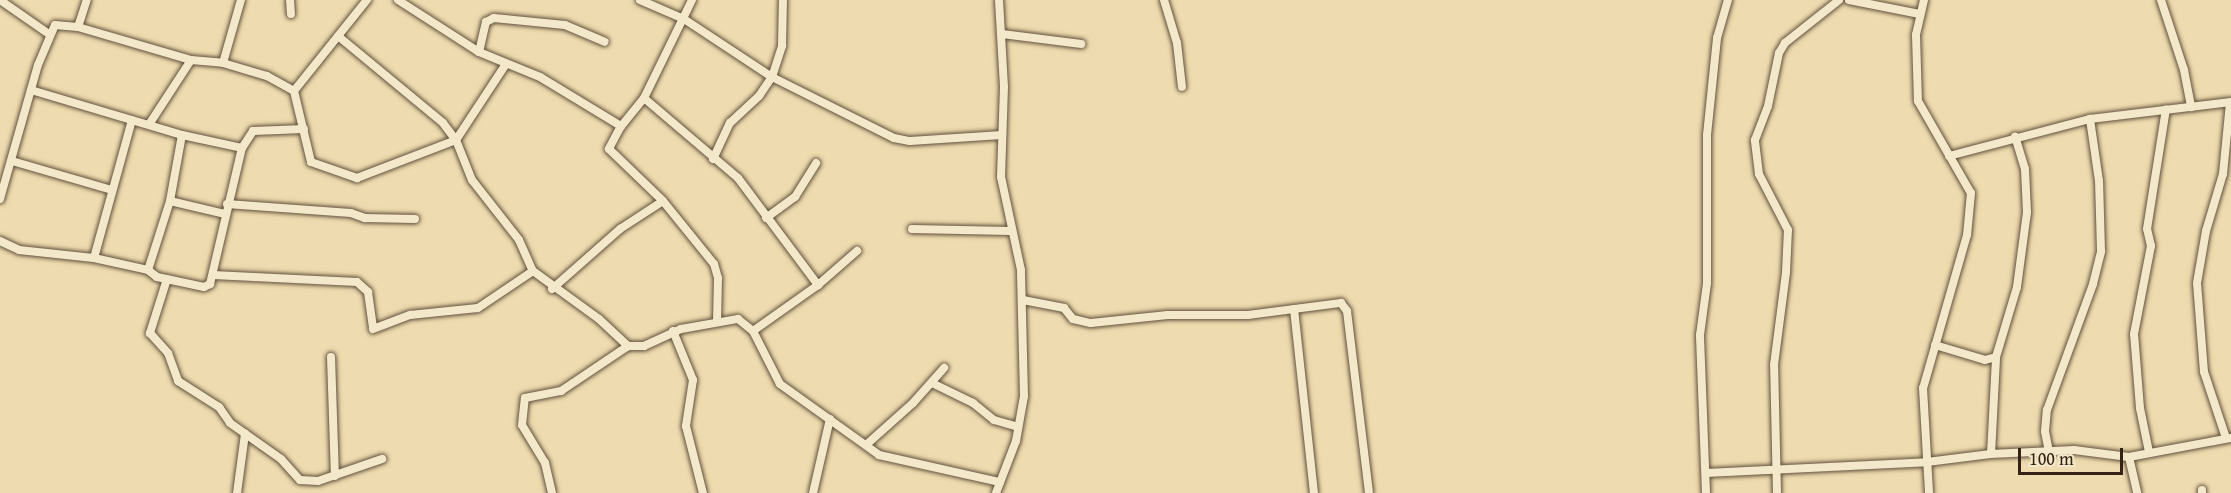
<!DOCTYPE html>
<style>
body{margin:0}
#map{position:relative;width:2231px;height:493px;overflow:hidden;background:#eedbaf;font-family:"Gentium Book Plus",serif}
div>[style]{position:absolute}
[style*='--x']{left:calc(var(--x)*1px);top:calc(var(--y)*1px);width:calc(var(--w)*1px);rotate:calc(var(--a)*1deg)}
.roads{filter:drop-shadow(0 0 2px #62513c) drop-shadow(0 0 2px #62513c)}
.minor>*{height:8px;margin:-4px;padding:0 4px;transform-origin:4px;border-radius:4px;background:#f4e8cb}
span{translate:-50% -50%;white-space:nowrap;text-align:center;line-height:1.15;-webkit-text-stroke:6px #f4e8cb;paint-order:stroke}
.scale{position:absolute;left:2018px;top:448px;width:105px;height:27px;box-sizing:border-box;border:3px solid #342315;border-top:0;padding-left:8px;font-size:18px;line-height:21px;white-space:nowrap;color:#342315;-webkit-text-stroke:4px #f4e8cb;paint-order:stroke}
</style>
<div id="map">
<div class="roads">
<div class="minor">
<i style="--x:0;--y:0;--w:60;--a:34.8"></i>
<i style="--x:290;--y:0;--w:14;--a:86"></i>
<i style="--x:398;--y:0;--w:96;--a:32.7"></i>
<i style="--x:479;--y:52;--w:66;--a:22.3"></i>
<i style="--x:540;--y:77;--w:95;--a:31.2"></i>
<i style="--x:640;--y:0;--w:48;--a:23.4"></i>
<i style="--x:684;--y:19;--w:105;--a:33.4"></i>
<i style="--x:772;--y:77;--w:136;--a:26.6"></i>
<i style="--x:894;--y:138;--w:16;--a:11"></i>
<i style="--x:910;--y:141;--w:92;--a:-3.7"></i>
<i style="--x:692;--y:0;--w:109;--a:116.1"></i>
<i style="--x:644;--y:98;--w:36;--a:129"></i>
<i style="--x:621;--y:126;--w:26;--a:118"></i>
<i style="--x:609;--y:149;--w:75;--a:43.9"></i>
<i style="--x:663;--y:201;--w:81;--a:51"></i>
<i style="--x:714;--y:264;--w:15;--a:74"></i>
<i style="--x:718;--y:278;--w:43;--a:91.3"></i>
<i style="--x:1164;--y:0;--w:45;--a:73.2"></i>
<i style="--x:1177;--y:43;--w:44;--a:83.5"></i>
<i style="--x:1849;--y:0;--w:72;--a:11.2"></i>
<i style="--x:1924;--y:0;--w:36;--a:103"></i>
<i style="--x:1916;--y:35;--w:66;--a:88.3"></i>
<i style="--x:1918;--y:101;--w:106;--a:60.1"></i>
<i style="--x:1971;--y:193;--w:42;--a:95.4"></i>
<i style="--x:1967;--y:235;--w:159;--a:106"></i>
<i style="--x:1923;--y:388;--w:105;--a:86.7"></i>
<i style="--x:2161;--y:0;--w:74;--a:71.8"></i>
<i style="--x:2184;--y:70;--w:38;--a:79"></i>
<i style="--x:78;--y:27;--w:28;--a:-72"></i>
<i style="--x:1002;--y:34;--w:80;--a:7.2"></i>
<i style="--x:338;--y:36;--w:136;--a:39.6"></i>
<i style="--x:443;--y:123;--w:21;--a:53"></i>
<i style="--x:456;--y:140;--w:43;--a:68.2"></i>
<i style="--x:472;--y:180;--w:76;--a:51.9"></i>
<i style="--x:519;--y:240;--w:34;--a:66"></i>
<i style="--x:533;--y:271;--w:82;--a:36"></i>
<i style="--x:599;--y:319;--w:40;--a:43"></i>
<i style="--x:628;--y:346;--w:16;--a:0"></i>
<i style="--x:644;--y:346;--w:41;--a:-24.7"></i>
<i style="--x:681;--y:329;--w:58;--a:-10"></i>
<i style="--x:738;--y:319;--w:19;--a:39"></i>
<i style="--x:753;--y:331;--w:59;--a:63"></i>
<i style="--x:780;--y:384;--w:122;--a:35.6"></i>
<i style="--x:879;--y:455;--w:124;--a:12.6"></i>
<i style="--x:479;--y:52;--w:31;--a:-77"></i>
<i style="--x:486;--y:22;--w:9;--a:-27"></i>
<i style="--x:494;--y:18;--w:71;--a:5.6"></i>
<i style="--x:565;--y:25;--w:43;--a:23"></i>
<i style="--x:223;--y:63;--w:66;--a:-74.1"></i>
<i style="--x:31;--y:90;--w:158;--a:16.6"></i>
<i style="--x:182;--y:135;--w:61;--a:12.2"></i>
<i style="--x:242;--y:148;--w:20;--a:-57"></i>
<i style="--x:253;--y:131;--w:51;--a:-2.2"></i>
<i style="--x:294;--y:91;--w:117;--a:-51.3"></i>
<i style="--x:644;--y:98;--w:123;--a:40.4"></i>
<i style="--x:738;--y:178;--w:134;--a:53.2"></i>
<i style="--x:132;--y:120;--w:143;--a:105.4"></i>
<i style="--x:94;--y:258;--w:55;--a:12.5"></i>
<i style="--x:148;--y:270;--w:72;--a:-72.3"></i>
<i style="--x:170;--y:201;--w:67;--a:-79.7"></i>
<i style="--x:150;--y:123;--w:75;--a:-56.9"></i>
<i style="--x:1949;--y:156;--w:146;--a:-14.7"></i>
<i style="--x:2090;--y:119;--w:142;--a:-6.9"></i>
<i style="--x:713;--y:159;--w:40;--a:-65"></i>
<i style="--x:730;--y:123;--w:40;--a:-43"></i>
<i style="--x:759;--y:96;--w:23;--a:-56"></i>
<i style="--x:772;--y:77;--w:33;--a:-72"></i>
<i style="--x:782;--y:46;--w:46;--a:-88.8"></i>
<i style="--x:12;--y:161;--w:104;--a:16.2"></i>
<i style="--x:0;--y:199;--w:139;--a:-74.2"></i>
<i style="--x:38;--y:65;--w:43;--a:-67"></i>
<i style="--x:55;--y:25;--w:23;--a:5"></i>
<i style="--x:78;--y:27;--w:118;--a:16.3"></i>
<i style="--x:191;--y:60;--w:32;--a:5"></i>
<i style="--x:223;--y:63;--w:46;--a:16.5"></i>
<i style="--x:267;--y:76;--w:31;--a:29"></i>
<i style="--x:294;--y:91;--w:73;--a:76.5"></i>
<i style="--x:311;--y:162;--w:49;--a:19.2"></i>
<i style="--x:357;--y:178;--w:106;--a:-21"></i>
<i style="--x:456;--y:140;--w:91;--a:-56.7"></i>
<i style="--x:170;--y:201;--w:57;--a:13.3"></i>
<i style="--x:227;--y:204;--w:124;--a:4.2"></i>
<i style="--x:351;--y:213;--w:15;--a:20"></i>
<i style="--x:365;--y:218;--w:50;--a:1.1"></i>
<i style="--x:766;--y:218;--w:36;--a:-36"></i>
<i style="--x:795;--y:197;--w:40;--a:-58"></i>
<i style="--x:912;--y:229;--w:98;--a:1.2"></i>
<i style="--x:0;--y:241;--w:21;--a:25"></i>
<i style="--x:19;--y:250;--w:75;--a:6.1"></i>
<i style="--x:148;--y:270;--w:11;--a:38"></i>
<i style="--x:157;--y:277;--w:48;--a:12"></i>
<i style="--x:204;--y:287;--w:7;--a:-27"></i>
<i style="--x:210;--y:284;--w:140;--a:-76.8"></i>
<i style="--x:213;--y:275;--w:144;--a:2.8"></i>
<i style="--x:357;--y:282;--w:15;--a:42"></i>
<i style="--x:368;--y:292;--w:37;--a:82"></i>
<i style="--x:373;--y:329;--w:40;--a:-21"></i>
<i style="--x:410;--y:315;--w:68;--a:-5.9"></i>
<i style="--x:478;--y:308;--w:66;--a:-33.9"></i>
<i style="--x:167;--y:279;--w:57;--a:107.5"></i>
<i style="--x:150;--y:333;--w:27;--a:48"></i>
<i style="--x:168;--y:353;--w:30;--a:70"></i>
<i style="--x:178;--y:381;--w:49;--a:32.4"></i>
<i style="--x:219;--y:407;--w:19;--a:55"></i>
<i style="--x:230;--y:423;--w:62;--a:35.2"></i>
<i style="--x:281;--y:459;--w:28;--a:48"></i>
<i style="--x:300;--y:480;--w:18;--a:3"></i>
<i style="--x:318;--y:481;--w:68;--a:-19"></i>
<i style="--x:552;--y:289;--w:91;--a:-41.4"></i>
<i style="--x:620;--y:229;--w:51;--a:-33.1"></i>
<i style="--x:1023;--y:300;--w:42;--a:11"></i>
<i style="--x:1064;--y:308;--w:14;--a:51"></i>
<i style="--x:1073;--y:319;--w:18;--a:13"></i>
<i style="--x:1091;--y:323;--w:77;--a:-5.9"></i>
<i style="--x:1168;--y:315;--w:80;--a:0"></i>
<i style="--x:1248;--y:315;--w:94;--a:-7.4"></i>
<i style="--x:1341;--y:303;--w:10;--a:53"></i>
<i style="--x:1347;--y:311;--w:183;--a:83.1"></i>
<i style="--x:1294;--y:309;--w:185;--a:83.8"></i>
<i style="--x:673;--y:331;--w:53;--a:67.8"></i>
<i style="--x:693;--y:380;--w:47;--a:98.7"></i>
<i style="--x:686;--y:426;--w:69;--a:75.8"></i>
<i style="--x:753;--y:331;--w:80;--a:-35.3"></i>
<i style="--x:818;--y:285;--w:52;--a:-41.1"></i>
<i style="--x:1935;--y:345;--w:52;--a:16.7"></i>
<i style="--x:1985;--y:360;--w:11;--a:-15"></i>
<i style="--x:331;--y:357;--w:119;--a:88.1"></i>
<i style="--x:932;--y:383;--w:46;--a:26"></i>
<i style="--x:973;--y:403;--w:27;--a:39"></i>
<i style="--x:994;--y:420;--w:25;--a:16"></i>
<i style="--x:2226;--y:438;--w:70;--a:-108.4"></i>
<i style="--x:2204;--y:372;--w:89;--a:-94.5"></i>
<i style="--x:2197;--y:283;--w:53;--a:-80.2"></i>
<i style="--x:2206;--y:231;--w:59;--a:-73.4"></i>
<i style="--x:2223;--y:174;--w:72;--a:-84.4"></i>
<i style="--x:866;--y:445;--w:63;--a:-41.8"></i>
<i style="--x:913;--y:403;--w:47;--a:-48.5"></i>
<i style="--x:2049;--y:452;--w:21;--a:-101"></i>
<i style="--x:2045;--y:431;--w:21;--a:-85"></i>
<i style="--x:2047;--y:410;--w:134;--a:-69.9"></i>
<i style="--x:2093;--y:284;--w:34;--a:-76"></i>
<i style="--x:2101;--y:251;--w:70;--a:-91.6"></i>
<i style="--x:2099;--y:181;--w:63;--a:-98.3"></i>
<i style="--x:2149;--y:452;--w:45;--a:-101.6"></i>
<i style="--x:2140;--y:408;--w:74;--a:-94.6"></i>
<i style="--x:2134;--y:334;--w:90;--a:-79.1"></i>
<i style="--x:2151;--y:246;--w:17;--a:-103"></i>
<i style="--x:2147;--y:229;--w:121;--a:-81"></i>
<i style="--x:1991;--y:454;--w:97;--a:-87"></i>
<i style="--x:1996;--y:357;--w:73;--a:-73.3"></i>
<i style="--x:2017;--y:287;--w:76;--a:-82.4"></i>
<i style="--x:2027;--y:212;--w:43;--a:-92.7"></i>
<i style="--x:2025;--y:169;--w:34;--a:-107"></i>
<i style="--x:2129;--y:457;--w:37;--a:77"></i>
<i style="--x:1706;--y:473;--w:221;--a:-2.8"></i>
<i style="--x:1927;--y:462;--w:64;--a:-7.1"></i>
<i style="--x:1991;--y:454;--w:83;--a:-2.8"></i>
<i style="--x:2074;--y:450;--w:55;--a:7.3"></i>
<i style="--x:2129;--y:457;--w:104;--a:-10.6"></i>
<i style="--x:2202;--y:490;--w:3;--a:90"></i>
<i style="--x:237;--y:493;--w:60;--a:-82.3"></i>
<i style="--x:552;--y:493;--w:31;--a:-103"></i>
<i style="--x:545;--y:463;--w:44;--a:-121.2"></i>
<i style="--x:522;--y:425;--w:27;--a:-84"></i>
<i style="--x:525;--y:398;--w:37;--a:-11"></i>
<i style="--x:561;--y:391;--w:81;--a:-33.9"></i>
<i style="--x:813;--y:493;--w:76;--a:-77.1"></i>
<i style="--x:996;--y:493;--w:56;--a:-69"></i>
<i style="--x:1016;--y:441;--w:46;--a:-79.9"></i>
<i style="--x:1024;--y:396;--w:126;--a:-91.4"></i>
<i style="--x:1021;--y:270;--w:95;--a:-102.1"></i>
<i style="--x:1001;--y:177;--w:90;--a:-88.1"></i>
<i style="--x:1004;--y:87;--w:87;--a:-93.3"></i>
<i style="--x:1706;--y:493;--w:158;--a:-92.2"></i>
<i style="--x:1700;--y:335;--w:52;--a:-82.3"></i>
<i style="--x:1707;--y:283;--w:148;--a:-90"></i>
<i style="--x:1707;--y:135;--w:98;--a:-84.1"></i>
<i style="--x:1717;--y:38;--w:40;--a:-74"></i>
<i style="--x:1777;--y:493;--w:128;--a:-91.3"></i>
<i style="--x:1774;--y:365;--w:94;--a:-82.6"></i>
<i style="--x:1786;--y:272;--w:42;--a:-87.3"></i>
<i style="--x:1788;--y:230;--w:63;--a:-117.4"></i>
<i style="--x:1759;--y:174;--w:34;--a:-97"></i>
<i style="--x:1755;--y:140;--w:36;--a:-69"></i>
<i style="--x:1768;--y:106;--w:54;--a:-78.3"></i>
<i style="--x:1779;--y:53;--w:12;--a:-59"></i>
<i style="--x:1785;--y:43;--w:69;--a:-38.5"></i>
</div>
</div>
<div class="scale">100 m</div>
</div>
